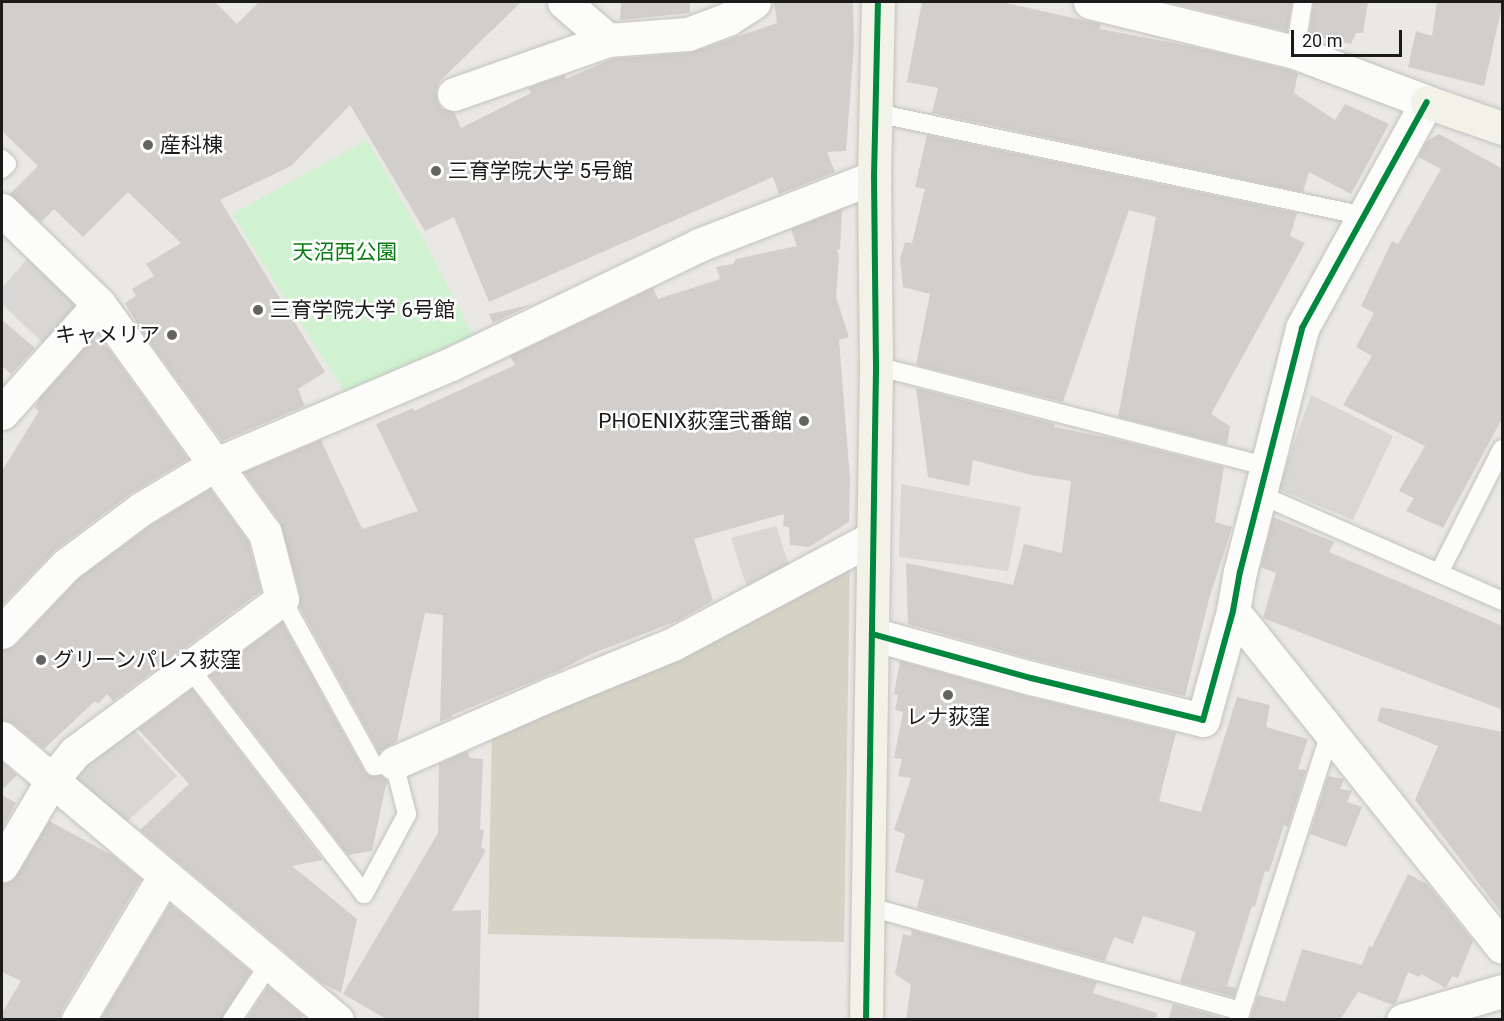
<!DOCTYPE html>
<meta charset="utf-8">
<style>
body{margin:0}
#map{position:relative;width:1504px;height:1021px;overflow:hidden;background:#eae8e4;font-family:Roboto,"Noto Sans JP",sans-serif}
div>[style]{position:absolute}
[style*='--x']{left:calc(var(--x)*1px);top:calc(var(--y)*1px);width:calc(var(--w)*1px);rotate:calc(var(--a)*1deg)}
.construction>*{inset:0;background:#d4d3c5}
.park>*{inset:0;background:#d0f2d0}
.parking>*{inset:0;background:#d8d7d6}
.building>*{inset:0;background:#d1cecb}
.roads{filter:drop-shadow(0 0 2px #c2c2c0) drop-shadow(0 0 2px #c2c2c0)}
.lane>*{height:18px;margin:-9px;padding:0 9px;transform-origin:9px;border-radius:9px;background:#fcfcfb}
.street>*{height:33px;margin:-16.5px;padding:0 16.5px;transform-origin:16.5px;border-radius:16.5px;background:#fcfcfb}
.secondary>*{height:33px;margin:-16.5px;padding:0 16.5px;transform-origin:16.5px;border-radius:16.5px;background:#f2f2e8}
.cycleway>*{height:6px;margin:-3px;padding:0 3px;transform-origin:3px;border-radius:3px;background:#00873e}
.dots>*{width:16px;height:16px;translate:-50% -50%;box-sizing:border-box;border:3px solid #fff;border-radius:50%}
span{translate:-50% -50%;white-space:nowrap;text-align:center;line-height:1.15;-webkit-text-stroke:5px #fff;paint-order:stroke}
.poi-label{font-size:21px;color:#1b1b1b}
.left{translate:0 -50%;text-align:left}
.right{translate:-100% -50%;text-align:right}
.park-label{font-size:21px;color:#067d11}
.frame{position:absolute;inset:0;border:3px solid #1b1b1b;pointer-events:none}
.scale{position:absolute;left:1291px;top:30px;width:111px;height:27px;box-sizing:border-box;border:3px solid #1b1b1b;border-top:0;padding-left:8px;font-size:18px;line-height:21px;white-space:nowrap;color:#1b1b1b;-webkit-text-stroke:4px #fff;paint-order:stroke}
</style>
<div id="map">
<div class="construction">
<i style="clip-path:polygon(850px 558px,844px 942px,488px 934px,492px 732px)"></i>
</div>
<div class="park">
<i style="clip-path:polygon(367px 140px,424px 240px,475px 339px,348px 398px,232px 214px)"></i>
</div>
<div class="parking">
<i style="clip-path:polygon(28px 258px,84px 306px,45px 345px,2px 304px,2px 288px)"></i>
<i style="clip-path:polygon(1311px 395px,1393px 436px,1353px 520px,1278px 489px)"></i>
<i style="clip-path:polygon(901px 484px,1021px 507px,1008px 571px,899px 557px)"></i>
<i style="clip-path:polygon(776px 526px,791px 571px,749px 594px,731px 538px)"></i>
<i style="clip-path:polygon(127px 722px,177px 776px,122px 826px,67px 774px)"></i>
</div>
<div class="building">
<i style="clip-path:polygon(2px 2px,215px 2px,237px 24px,259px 2px,521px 2px,440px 81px,436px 90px,437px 101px,442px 109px,454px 112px,461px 128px,531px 93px,528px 88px,564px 75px,566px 79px,612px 59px,689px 53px,777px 23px,774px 2px,853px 2px,854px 45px,846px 151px,827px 152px,835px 172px,779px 194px,773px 177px,489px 302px,454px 217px,425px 231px,350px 105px,291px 166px,220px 200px,325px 372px,298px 389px,305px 406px,222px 441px,140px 329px,125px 303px,136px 296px,132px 289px,154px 276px,146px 264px,181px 243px,128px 192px,83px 237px,54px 209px,41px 222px,10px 194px,38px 166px,2px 131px)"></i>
<i style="clip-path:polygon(621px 2px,690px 2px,690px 13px,620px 20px)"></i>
<i style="clip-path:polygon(922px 2px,1001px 2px,1100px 24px,1100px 29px,1199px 48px,1289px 70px,1298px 73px,1294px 93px,1335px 120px,1345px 104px,1389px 124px,1351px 194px,1309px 172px,1303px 192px,932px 113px,938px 88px,907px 82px)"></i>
<i style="clip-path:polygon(1167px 2px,1292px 2px,1287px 31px)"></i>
<i style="clip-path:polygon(1314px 2px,1368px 2px,1363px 33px,1356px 33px,1351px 44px,1309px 35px)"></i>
<i style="clip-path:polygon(1437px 2px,1503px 2px,1484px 86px,1408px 67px,1416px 31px,1432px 36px)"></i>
<i style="clip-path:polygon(1439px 134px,1503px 169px,1503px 417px,1443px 528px,1406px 511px,1414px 498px,1399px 491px,1425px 446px,1343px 405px,1372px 356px,1356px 347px,1374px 313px,1361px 306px,1392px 241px,1398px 244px,1441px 169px,1418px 157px,1427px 141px)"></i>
<i style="clip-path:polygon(927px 135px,1297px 213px,1290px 236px,1305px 243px,1211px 414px,1230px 426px,1227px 445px,1118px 417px,1156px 217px,1129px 210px,1063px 402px,916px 365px,930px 294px,903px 287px,900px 259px,905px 242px,912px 243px,925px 189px,915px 187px)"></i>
<i style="clip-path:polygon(842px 209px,840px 249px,837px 250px,839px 257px,836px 297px,849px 337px,839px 340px,850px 479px,849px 522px,809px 547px,790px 545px,789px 527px,783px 526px,784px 514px,694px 539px,713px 601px,677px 621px,591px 654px,558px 671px,452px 715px,452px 717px,440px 722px,443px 615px,425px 613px,397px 741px,379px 752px,299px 606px,300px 594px,280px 522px,244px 472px,321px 440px,362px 529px,418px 511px,376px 424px,413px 408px,414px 411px,515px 365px,510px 356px,653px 288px,658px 299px,720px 279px,716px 267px,733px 264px,736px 259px,797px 246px,791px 229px)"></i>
<i style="clip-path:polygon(530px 305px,493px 323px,489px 314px)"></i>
<i style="clip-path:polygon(2px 320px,35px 348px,11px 374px,2px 366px)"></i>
<i style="clip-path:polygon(93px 339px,108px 348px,188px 459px,130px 494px,55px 550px,2px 605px,2px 471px,39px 411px,35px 408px,40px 398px)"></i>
<i style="clip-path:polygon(916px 388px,1055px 424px,1054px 427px,1114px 439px,1224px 467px,1215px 522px,1232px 527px,1209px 599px,1185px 696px,1036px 660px,908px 624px,906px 563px,1013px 585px,1024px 544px,1062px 553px,1071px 481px,1031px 475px,973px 460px,969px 486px,928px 477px)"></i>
<i style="clip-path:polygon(210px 489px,248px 541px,261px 591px,113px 701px,107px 694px,98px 704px,95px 701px,44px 749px,14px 724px,2px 720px,2px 650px,16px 645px,78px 579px,151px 525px)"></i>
<i style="clip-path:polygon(1273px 517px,1334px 542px,1329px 552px,1503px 626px,1503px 710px,1263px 618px,1276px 573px,1261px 567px)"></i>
<i style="clip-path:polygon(282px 622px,364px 771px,370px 776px,381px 776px,387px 780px,372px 851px,348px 855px,210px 676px)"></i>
<i style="clip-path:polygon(900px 661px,1026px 696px,1176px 733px,1159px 801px,1201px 812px,1237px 697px,1270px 705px,1266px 727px,1308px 739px,1298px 769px,1306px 770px,1288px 827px,1284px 825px,1269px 872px,1265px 871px,1255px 907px,1252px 906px,1227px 986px,1236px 988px,1234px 997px,1180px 982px,1196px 932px,1143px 916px,1133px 944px,1114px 937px,1105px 961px,917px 908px,924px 880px,895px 872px,905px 834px,894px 830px,911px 778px,898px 776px,902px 759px,894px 758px,903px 712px,895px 710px,898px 695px,894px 694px)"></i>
<i style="clip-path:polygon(192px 689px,323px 860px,292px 866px,357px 919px,341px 993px,322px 983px,140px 830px,189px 784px,138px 729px)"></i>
<i style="clip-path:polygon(1381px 707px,1503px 732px,1503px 915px,1415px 800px,1438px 746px,1377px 721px)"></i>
<i style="clip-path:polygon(467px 751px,470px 758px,483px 759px,480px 829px,484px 830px,481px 847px,486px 850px,452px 911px,481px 910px,479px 1020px,388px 1020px,343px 994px,438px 833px,439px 764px)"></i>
<i style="clip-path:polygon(2px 762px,17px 775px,2px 790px)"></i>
<i style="clip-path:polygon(1328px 776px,1344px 779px,1340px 789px,1352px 791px,1347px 802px,1362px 807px,1346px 847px,1310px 834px)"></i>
<i style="clip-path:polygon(2px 795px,16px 803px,2px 829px)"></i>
<i style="clip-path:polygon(49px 821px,112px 855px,141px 879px,62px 1010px,59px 1020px,2px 1020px,2px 1013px,21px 981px,2px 972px,2px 884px,11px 882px,18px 874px)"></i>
<i style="clip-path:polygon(1408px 874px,1427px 884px,1473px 941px,1458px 978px,1452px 976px,1446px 988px,1421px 974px,1419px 977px,1408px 972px,1396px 1003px,1393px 1005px,1358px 992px,1340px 1020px,1250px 1020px,1258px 995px,1285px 1002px,1302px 949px,1362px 965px,1369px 946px,1372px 947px)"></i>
<i style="clip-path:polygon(170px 904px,251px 972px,221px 1020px,100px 1020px)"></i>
<i style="clip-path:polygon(912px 930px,1097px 982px,1093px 993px,1157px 1013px,1156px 1020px,906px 1020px,911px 985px,895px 974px,903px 934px,911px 936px)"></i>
<i style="clip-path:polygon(268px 986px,303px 1016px,301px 1020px,246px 1020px)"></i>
<i style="clip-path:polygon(1173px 1004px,1227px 1019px,1227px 1020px,1168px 1020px)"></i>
</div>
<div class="roads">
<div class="lane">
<i style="--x:1295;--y:52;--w:51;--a:-80.9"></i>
<i style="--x:876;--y:113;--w:499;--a:11.9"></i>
<i style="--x:2;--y:159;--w:7;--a:45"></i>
<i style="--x:7;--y:164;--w:7;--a:135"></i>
<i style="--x:876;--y:366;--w:405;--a:14.4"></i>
<i style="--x:1261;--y:495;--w:263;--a:23.7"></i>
<i style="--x:1439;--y:573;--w:139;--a:-63.1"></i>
<i style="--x:188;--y:666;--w:288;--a:52.3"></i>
<i style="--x:364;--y:894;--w:91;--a:-61.7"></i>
<i style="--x:407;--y:814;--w:53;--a:-104.3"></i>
<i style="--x:394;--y:763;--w:20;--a:171"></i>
<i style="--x:374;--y:766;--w:191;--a:-118.9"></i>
<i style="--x:867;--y:906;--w:388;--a:15.7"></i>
<i style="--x:232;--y:1020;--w:69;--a:-56.3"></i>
<i style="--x:1238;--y:1020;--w:300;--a:-72.2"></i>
</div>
<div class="street">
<i style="--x:564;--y:2;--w:58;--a:40.8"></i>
<i style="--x:608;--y:40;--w:80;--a:-4.3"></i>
<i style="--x:688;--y:34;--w:43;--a:-20.6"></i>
<i style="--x:728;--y:19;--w:31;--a:-33"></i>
<i style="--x:454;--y:94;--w:163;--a:-19.3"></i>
<i style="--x:2;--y:210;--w:135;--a:44.1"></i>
<i style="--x:99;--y:304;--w:283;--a:54.1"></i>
<i style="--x:265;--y:533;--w:68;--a:75.6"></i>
<i style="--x:282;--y:599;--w:257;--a:143.5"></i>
<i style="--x:75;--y:752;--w:36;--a:129"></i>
<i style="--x:52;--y:780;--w:99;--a:120.5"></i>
<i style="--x:2;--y:413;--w:146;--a:-48.3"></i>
<i style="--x:1233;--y:611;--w:430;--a:51.3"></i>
<i style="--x:2;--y:632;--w:93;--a:-46.3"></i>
<i style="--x:66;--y:565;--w:94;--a:-36.7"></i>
<i style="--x:141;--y:509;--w:85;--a:-31.1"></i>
<i style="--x:214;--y:465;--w:258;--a:-23.1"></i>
<i style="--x:451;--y:364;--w:275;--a:-25.6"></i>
<i style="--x:699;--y:245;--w:188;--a:-21.2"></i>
<i style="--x:872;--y:634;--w:165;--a:15.5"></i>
<i style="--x:1031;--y:678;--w:177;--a:13.7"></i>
<i style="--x:1203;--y:720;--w:113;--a:-74.6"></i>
<i style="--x:1233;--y:611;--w:40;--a:-80"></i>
<i style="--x:1240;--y:572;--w:252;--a:-75.7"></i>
<i style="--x:1302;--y:328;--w:258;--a:-61.1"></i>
<i style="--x:1427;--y:102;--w:141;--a:-159.3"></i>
<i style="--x:1295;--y:52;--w:211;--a:-166.3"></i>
<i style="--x:2;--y:738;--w:438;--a:40.1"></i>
<i style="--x:394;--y:763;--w:171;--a:-23.7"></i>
<i style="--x:551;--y:694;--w:132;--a:-22.3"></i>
<i style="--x:673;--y:644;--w:225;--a:-28"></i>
<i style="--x:78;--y:1020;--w:167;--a:-59"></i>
<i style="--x:1403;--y:1020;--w:103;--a:-16.3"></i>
</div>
<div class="secondary">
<i style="--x:1427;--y:102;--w:79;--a:19.1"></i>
<i style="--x:866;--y:1020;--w:654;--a:-89.12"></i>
<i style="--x:876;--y:366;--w:189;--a:-90.6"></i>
<i style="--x:874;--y:177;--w:175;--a:-88.7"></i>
</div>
</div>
<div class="cycleway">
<i style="--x:872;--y:634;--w:165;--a:15.5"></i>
<i style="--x:1031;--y:678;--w:177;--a:13.7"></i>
<i style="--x:1203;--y:720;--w:113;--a:-74.6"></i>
<i style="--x:1233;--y:611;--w:40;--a:-80"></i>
<i style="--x:1240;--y:572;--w:252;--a:-75.7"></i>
<i style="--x:1302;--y:328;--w:258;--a:-61.1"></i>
<i style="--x:866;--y:1020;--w:654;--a:-89.12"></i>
<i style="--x:876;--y:366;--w:189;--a:-90.6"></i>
<i style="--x:874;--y:177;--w:175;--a:-88.7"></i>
</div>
<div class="dots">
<i style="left:148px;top:145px;background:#636361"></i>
<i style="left:436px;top:171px;background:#636361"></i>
<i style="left:258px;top:310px;background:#636361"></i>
<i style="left:172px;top:335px;background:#636361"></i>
<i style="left:804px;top:421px;background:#636361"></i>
<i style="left:41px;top:660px;background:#636361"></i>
<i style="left:948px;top:695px;background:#636361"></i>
</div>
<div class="poi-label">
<span class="left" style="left:160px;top:145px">産科棟</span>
<span class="left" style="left:448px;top:171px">三育学院大学 5号館</span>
<span class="left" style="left:270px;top:310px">三育学院大学 6号館</span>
<span class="right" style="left:160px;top:335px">キャメリア</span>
<span class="right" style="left:792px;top:421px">PHOENIX荻窪弐番館</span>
<span class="left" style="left:53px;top:660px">グリーンパレス荻窪</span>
<span style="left:948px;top:717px">レナ荻窪</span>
</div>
<div class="park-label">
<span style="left:345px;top:252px">天沼西公園</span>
</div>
<div class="frame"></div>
<div class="scale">20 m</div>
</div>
